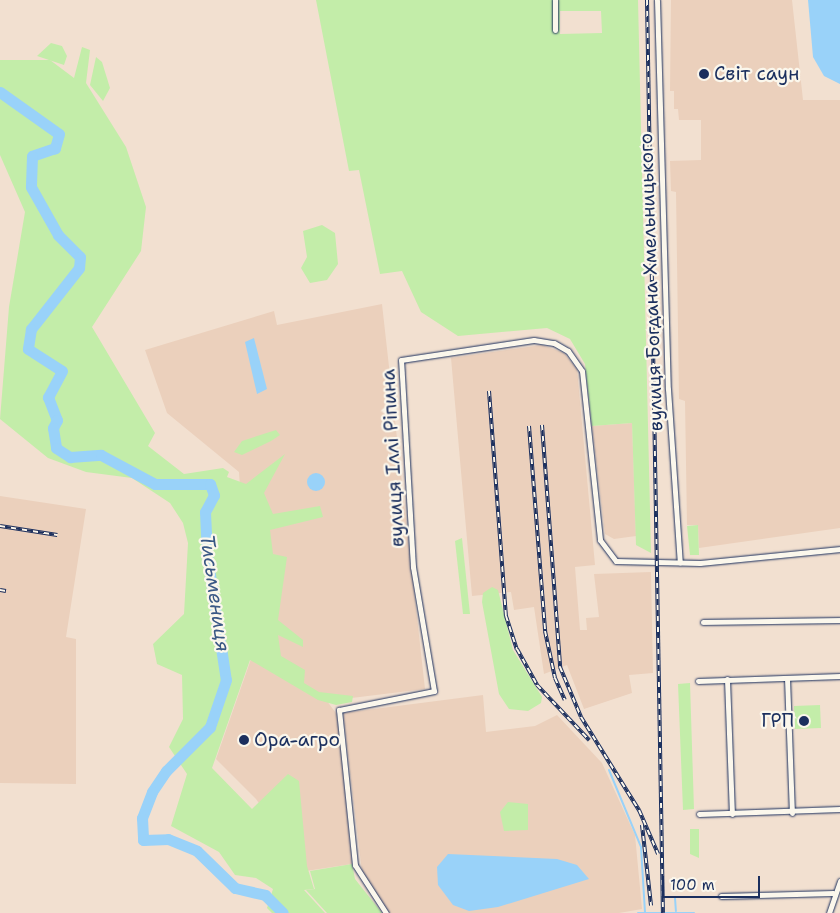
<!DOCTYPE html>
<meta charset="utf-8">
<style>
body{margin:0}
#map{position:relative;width:840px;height:913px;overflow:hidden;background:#f2e0d0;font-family:"Shantell Sans",sans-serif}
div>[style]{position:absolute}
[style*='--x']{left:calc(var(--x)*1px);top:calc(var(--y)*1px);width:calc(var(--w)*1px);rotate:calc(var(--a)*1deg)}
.built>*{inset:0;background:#ebd0bc}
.green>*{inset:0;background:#c3eda9}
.water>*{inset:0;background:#99d2f9}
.round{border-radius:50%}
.stream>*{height:2px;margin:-1px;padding:0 1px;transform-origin:1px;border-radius:1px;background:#99d2f9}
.river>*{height:11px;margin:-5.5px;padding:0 5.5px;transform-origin:5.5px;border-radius:5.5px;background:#99d2f9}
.roads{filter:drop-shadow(0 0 1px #1b2f5e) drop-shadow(0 0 1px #1b2f5e)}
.minor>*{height:5px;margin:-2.5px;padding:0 2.5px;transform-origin:2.5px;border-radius:2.5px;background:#fbf7ec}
.rail>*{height:4px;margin-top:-2px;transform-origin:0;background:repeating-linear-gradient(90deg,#fbf7ec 0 5.5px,#1b2f5e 0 11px);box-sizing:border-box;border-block:1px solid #1b2f5e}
.dots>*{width:14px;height:14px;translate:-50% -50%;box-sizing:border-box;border:2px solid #fbf7ec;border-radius:50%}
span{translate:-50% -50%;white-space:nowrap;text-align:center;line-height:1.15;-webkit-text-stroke:4.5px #fbf7ec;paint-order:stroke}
.poi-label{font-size:19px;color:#1b2f5e}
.left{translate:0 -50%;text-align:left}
.right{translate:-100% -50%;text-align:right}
.street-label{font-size:19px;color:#1b2f5e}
.water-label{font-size:20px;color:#3a5885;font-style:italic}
.scale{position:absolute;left:662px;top:876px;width:98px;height:22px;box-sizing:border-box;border:2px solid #1b2f5e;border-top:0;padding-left:6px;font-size:15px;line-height:18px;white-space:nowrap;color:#1b2f5e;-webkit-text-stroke:4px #fbf7ec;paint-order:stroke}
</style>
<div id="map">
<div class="built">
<i style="clip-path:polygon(671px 0,792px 0,803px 100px,840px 100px,840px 528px,699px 548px,698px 525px,687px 525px,685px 401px,679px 399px,676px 192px,671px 191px,670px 161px,701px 160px,701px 120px,679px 120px,678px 109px,674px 109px,674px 91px,670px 91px)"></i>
<i style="clip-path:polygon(382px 304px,425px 689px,327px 701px,338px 716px,352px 864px,306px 871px,256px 799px,216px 759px,251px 659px,239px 472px,167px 413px,145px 350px,274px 311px,277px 325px)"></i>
<i style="clip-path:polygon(542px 345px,564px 353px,577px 369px,595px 565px,575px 567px,580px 630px,587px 630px,586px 618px,599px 617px,594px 574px,651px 572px,653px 673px,629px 675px,632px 693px,584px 709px,567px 665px,544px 674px,534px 607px,514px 610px,511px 592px,472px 596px,451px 358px)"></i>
<i style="clip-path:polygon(632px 423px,636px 536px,614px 539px,605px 534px,592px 426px)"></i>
<i style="clip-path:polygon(0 496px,86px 509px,66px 637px,76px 639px,76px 784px,0 783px)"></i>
<i style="clip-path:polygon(483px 695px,486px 732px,535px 726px,557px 715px,602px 763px,635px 835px,642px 909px,619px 913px,388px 913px,363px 880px,343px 713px)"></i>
</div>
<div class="green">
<i style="clip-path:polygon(evenodd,316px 0,638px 0,651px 553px,636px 545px,632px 423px,592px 426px,585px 364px,570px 339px,547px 328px,458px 336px,421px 312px,402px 271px,380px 274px,359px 170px,349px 171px,316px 0,560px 11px,601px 11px,602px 33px,560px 34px,560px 11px)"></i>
<i style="clip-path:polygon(51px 43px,62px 46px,67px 56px,64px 65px,37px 56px)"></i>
<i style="clip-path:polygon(82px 47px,90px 50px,86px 83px,126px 147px,146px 207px,141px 251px,92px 327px,155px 433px,148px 446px,184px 474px,223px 468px,229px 472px,227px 477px,246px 484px,285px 454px,264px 493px,273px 514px,320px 506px,323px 517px,270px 530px,273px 554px,287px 557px,278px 620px,303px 640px,303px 647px,278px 635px,281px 656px,305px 670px,304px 683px,319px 692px,353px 696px,352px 702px,336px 705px,318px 700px,250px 660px,212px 768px,252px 809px,288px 774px,299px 781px,307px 866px,314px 889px,304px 890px,325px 913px,272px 913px,267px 908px,273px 889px,256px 878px,235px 875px,219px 852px,171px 826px,187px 774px,169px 747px,183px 719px,182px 675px,157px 664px,153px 644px,184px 614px,188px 543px,183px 523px,170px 503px,132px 478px,86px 472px,48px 458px,0 419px,9px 307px,25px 212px,0 155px,0 60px,50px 60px,74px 78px)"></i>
<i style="clip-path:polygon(96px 57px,102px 62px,110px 88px,103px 101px,90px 85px)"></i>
<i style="clip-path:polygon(322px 225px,335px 233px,338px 264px,327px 280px,310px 283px,301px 268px,307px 257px,303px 231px)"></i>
<i style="clip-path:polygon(276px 430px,280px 435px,271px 441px,242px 455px,234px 452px,242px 441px)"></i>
<i style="clip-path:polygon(698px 525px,699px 555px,690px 555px,687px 526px)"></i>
<i style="clip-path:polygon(462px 538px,470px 614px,463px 614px,455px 541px)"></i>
<i style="clip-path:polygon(492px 587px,498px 590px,513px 650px,542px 697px,541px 703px,528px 711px,509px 709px,499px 694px,482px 602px,483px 593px)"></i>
<i style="clip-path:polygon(690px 683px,694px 809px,683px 810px,678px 684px)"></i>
<i style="clip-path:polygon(820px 705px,821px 728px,795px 729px,794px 706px)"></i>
<i style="clip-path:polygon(508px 802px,528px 804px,528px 830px,504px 831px,500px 812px)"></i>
<i style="clip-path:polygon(690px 829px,699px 829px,699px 858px,690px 854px)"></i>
<i style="clip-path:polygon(352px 864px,355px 879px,382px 913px,327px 913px,306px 890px,315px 889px,310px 871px)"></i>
</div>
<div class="water">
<i style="clip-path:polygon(808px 0,840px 0,840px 84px,824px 76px,813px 57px)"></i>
<i style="clip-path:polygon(254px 338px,267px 389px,257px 394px,245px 342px)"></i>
<i class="round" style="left:307px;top:473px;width:18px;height:18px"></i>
<i style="clip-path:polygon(448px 854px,557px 859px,577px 865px,589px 879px,498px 907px,469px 911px,453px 905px,438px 885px,437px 867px)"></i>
</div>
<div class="stream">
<i style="--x:609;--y:770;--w:83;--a:67.4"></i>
<i style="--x:641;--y:847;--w:65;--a:86.5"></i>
<i style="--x:675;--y:898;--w:13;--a:86"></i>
<i style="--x:638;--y:913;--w:56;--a:0"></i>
</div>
<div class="river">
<i style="--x:0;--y:92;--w:72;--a:35.4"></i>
<i style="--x:59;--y:134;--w:15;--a:106"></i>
<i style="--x:55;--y:148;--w:24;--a:161"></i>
<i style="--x:32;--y:156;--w:31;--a:92"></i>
<i style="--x:31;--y:187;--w:55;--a:60.6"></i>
<i style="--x:58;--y:235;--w:31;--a:45"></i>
<i style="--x:80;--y:257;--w:11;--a:95"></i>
<i style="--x:79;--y:268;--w:78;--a:128.2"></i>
<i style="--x:31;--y:329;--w:20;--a:99"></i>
<i style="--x:28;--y:349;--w:40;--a:32.9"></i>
<i style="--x:62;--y:371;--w:30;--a:118"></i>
<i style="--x:48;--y:397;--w:25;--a:69"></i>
<i style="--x:57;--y:420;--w:9;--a:117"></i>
<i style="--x:53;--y:428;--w:20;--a:81"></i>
<i style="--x:56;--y:448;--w:17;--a:33"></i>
<i style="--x:70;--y:457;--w:31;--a:-4"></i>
<i style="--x:101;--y:455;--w:61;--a:28.2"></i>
<i style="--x:155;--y:484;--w:55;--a:0"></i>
<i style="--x:210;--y:484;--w:12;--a:70"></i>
<i style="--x:214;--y:495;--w:19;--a:118"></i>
<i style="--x:205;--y:512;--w:43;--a:87.3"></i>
<i style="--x:207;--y:555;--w:126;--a:81.4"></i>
<i style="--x:226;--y:680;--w:50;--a:108.8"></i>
<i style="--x:210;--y:727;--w:62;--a:135"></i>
<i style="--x:166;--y:771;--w:25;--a:124"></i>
<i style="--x:152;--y:792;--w:28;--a:111"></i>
<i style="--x:142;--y:818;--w:22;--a:87"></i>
<i style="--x:143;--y:840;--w:25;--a:-2"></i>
<i style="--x:168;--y:839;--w:31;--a:22"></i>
<i style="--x:197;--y:851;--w:53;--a:44.2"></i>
<i style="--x:235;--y:888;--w:31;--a:13"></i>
<i style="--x:265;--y:895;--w:25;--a:45"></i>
</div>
<div class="roads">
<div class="minor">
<i style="--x:657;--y:0;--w:389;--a:88.4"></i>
<i style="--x:668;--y:389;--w:174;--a:86.1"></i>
<i style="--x:555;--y:30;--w:30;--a:-90"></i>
<i style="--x:703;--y:622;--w:137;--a:-0.8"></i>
<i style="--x:787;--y:678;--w:135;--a:87.9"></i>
<i style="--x:727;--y:679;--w:135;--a:87.9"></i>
<i style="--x:698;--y:681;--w:142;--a:-2"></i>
<i style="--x:699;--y:814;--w:141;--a:-2"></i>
<i style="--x:721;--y:896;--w:112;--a:-1.5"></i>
<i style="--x:386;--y:913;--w:57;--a:-122.9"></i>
<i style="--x:355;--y:865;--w:156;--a:-95.9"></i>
<i style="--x:339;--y:710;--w:97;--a:-11.3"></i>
<i style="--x:434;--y:691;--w:126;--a:-99.6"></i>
<i style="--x:413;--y:567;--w:207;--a:-93.3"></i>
<i style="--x:401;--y:360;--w:134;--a:-8.6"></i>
<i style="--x:534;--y:340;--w:20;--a:9"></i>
<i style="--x:554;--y:343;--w:16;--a:30"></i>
<i style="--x:568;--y:351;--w:24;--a:55"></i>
<i style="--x:582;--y:371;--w:170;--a:83.9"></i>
<i style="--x:600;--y:540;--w:26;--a:53"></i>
<i style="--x:616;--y:561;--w:84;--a:1.4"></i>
<i style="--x:700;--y:563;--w:141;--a:-5.7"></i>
<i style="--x:829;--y:913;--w:34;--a:-71"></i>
</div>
</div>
<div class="rail">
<i style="--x:647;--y:0;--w:913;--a:89"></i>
<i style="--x:489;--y:391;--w:226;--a:85.7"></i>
<i style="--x:506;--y:616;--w:35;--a:72"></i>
<i style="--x:517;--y:649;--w:41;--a:60.9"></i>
<i style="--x:537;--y:685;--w:76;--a:46.6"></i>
<i style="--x:542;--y:425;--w:243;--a:85.7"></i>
<i style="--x:560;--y:667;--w:54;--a:67.2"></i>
<i style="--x:581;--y:717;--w:110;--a:58.1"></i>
<i style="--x:639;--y:810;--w:48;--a:66.6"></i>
<i style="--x:529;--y:426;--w:206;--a:85.5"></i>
<i style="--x:545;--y:631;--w:48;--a:78"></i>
<i style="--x:555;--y:678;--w:24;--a:66"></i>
<i style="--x:0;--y:526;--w:58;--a:9"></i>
<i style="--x:0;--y:590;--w:6;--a:9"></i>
<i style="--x:642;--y:825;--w:81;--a:83.6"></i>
</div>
<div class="dots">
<i style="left:704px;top:74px;background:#1b2f5e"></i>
<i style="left:804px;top:721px;background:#1b2f5e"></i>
<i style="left:244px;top:740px;background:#1b2f5e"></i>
</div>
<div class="poi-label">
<span class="left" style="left:714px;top:74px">Світ саун</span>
<span class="right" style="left:794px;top:721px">ГРП</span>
<span class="left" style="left:254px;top:740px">Ора-агро</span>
</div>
<div class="street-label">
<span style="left:651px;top:282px;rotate:-92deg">вулиця Богдана Хмельницького</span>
<span style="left:393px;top:458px;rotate:-93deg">вулиця Іллі Ріпина</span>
</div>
<div class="water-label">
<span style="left:215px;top:593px;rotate:82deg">Тисьмениця</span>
</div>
<div class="scale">100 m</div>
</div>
